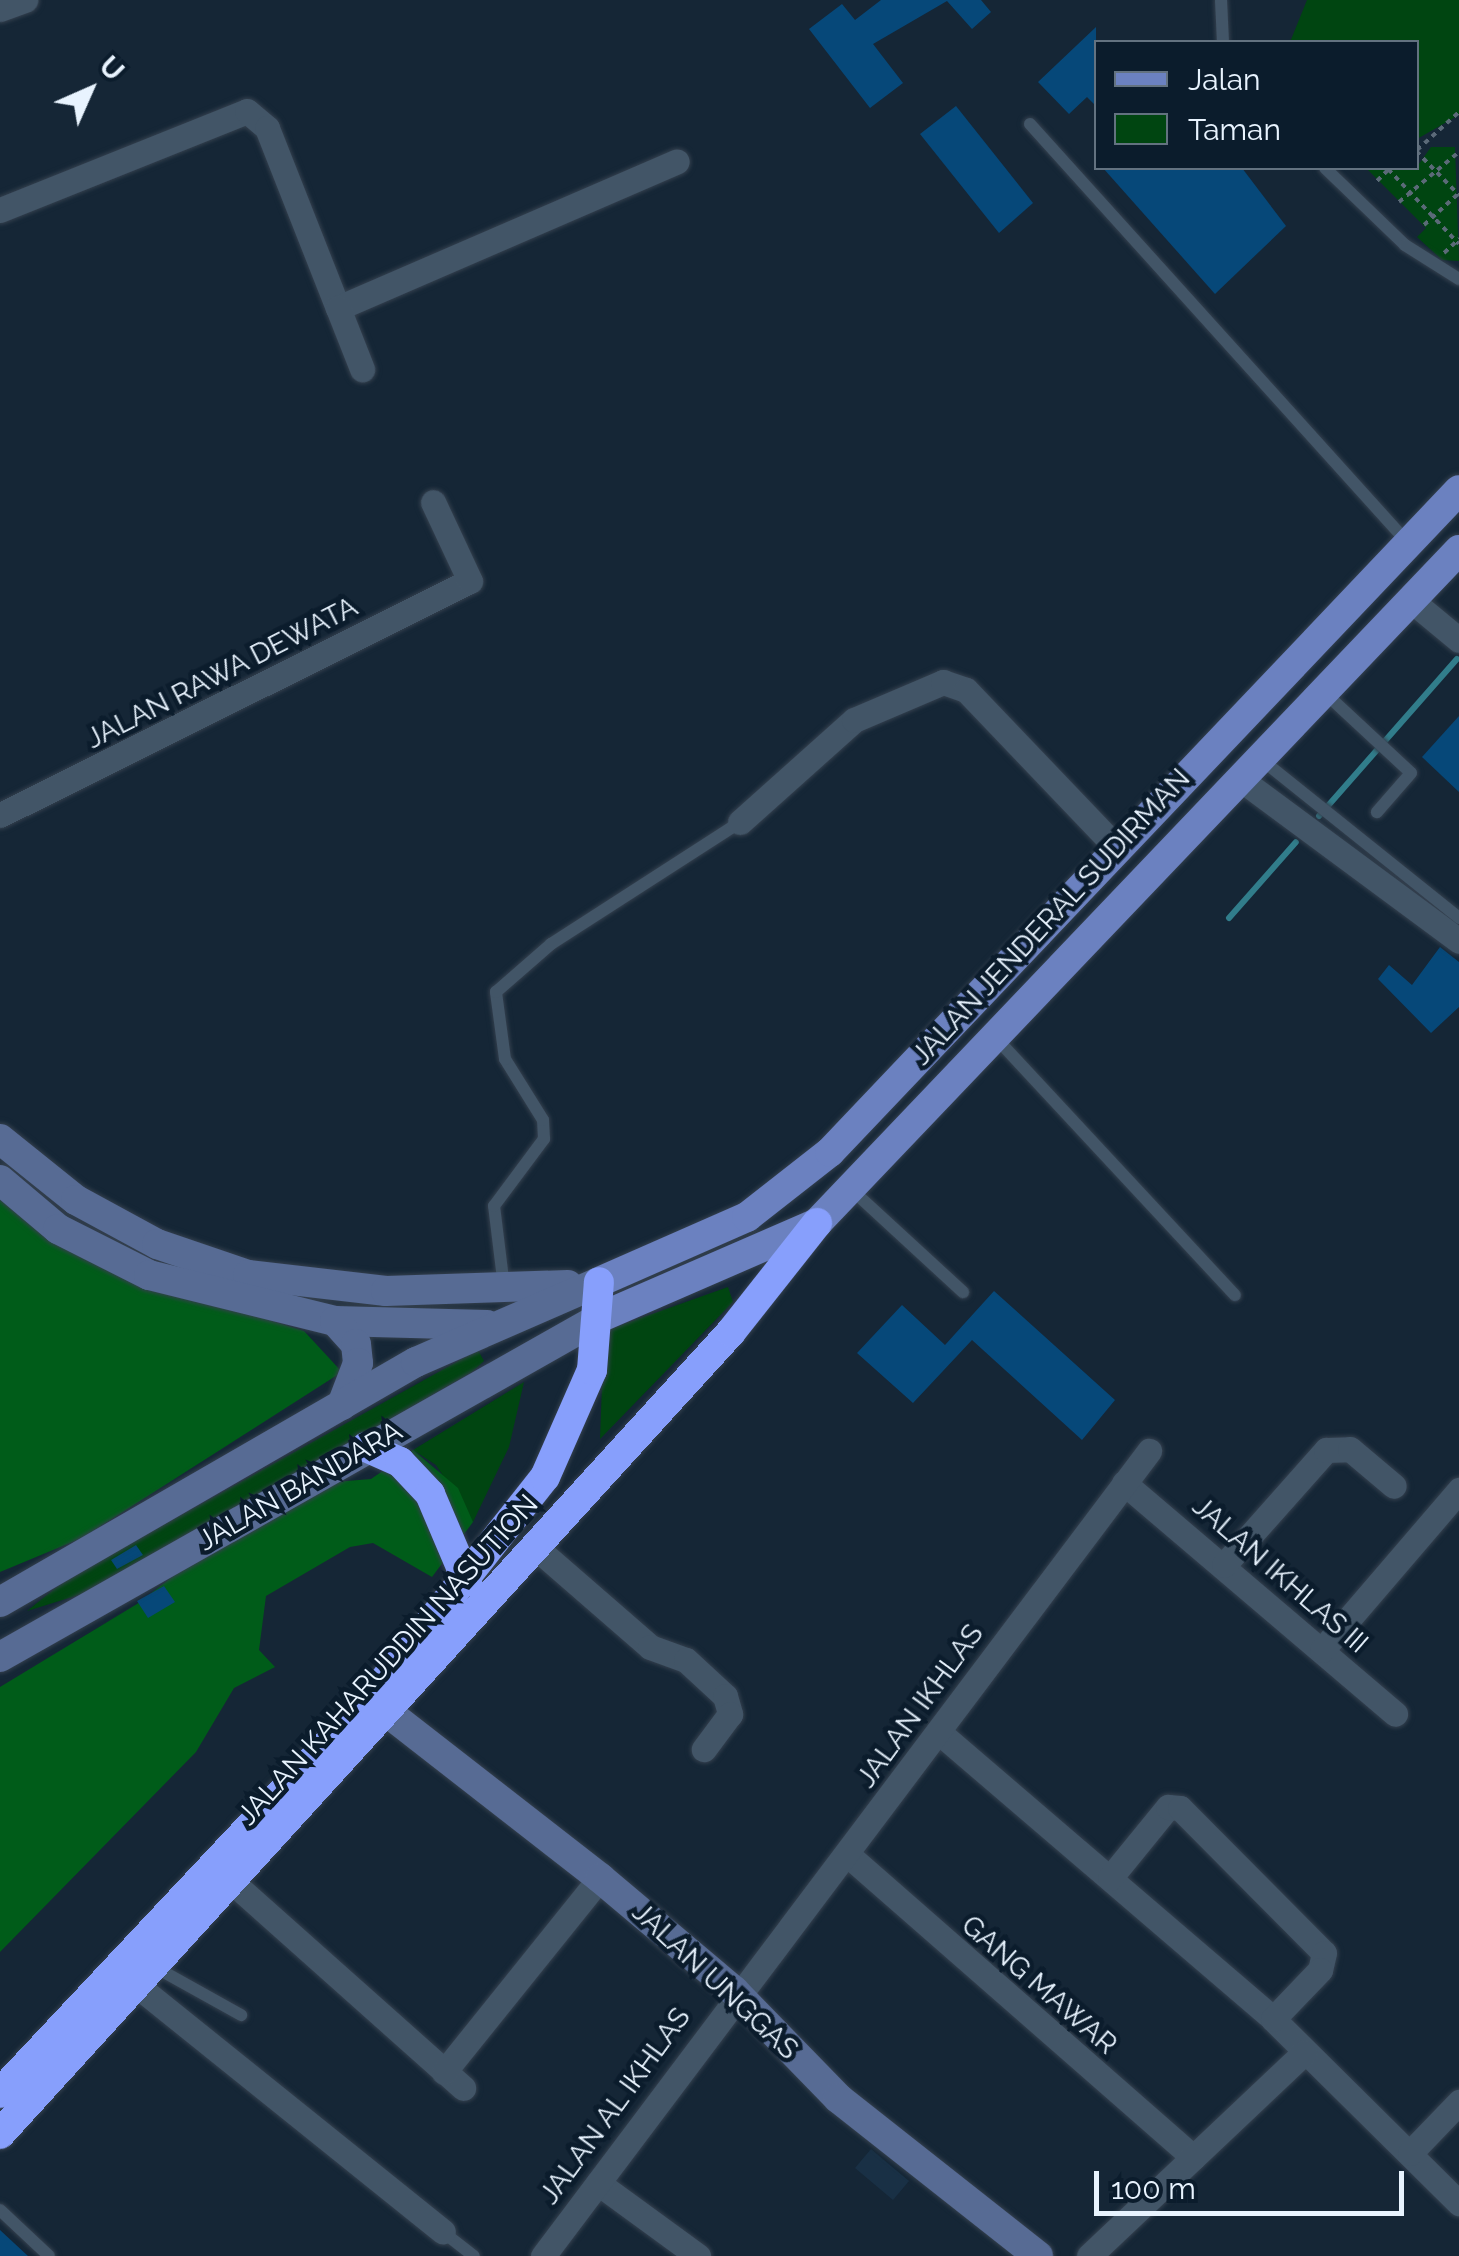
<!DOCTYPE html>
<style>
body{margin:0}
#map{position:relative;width:1459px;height:2256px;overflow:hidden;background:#152636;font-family:Raleway,sans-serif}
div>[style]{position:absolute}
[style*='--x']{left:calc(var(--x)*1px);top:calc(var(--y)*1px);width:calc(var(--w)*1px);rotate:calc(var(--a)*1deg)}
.built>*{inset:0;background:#193045}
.green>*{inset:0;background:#004511}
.forest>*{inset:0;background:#005c19}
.stream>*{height:6px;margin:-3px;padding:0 3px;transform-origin:3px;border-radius:3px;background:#317d8b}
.building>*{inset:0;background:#064879}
.path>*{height:4px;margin-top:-2px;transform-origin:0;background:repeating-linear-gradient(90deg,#5b6a78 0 5px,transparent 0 10px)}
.roads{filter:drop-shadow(0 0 2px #34404e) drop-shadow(0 0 2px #34404e)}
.lane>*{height:12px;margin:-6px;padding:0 6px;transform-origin:6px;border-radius:6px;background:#425567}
.street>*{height:25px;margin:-12.5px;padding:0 12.5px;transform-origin:12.5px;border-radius:12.5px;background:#425567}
.secondary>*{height:30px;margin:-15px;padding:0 15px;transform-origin:15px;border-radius:15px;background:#576b94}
.primary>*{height:30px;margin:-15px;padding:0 15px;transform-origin:15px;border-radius:15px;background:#6b81c0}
.highway>*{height:30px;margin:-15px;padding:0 15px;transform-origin:15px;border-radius:15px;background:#879ffc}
span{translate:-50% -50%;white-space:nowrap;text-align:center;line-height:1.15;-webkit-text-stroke:9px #0b1c2c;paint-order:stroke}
.street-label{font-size:28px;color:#e8f3fe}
.legend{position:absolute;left:1094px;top:40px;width:325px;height:130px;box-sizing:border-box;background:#0b1c2c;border:2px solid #637280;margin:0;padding:12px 18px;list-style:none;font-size:30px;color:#e8f3fe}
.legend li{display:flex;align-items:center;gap:20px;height:50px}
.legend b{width:50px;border:2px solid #637280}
.north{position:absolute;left:40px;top:40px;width:100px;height:100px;-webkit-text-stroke:8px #0b1c2c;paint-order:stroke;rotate:45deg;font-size:28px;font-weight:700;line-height:40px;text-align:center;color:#e8f3fe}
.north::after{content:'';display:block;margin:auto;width:35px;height:45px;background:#e8f3fe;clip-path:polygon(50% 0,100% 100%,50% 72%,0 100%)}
.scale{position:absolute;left:1094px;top:2171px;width:310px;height:45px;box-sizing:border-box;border:5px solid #e8f3fe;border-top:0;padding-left:12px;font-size:30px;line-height:35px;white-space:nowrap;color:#e8f3fe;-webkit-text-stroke:8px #0b1c2c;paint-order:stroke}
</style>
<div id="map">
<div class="built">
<i style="clip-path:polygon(871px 2149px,909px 2181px,893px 2200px,855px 2168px)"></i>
</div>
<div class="green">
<i style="clip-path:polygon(1307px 0,1459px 0,1459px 115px,1417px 139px,1416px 42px,1290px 42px)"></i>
<i style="clip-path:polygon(1431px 147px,1455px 147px,1459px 261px,1442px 260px,1417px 237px,1426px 228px,1366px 168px,1416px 168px)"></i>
<i style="clip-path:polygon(728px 1287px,733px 1302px,600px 1439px,604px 1331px)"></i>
<i style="clip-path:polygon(478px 1350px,484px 1361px,472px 1372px,95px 1590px,27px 1611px,68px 1578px)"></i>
<i style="clip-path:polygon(524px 1382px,509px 1447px,473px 1522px,436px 1465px,413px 1450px)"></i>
</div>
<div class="forest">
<i style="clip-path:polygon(0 1194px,122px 1274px,304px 1331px,342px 1372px,82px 1538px,0 1572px)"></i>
<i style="clip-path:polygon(413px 1450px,458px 1488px,473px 1522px,432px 1577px,373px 1543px,350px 1547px,266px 1596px,259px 1650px,275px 1667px,234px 1688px,196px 1752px,0 1952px,0 1687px,137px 1604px,219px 1541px,334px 1482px,371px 1479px)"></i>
</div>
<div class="stream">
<i style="--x:1319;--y:816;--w:209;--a:-48.7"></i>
<i style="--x:1229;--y:918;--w:101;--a:-48.6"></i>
</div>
<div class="building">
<i style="clip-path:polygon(881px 0,981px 0,991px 12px,972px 29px,947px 1px,873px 44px,903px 83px,870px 108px,809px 29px,842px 4px,855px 20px)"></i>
<i style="clip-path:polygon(1096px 27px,1096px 106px,1087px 97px,1069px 114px,1038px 82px)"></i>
<i style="clip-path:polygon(956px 106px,1033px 203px,999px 233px,920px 134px)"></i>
<i style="clip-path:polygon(1103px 168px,1242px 168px,1286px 226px,1215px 294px)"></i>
<i style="clip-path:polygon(1459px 716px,1459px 792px,1422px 757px)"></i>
<i style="clip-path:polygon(1440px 947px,1459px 962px,1459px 1007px,1431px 1033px,1378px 979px,1389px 965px,1412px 985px)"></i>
<i style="clip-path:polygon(994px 1291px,1115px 1400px,1082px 1440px,972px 1340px,913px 1403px,857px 1353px,902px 1305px,945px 1345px)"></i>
<i style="clip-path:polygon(136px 1545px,143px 1555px,117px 1569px,111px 1560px)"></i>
<i style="clip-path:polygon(164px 1586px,175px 1602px,148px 1618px,137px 1601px)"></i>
<i style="clip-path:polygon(0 2230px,28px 2256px,0 2256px)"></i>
</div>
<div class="path">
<i style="--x:1417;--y:150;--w:57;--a:-42.1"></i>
<i style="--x:1416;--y:151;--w:62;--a:45.7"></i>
<i style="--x:1388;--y:169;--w:103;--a:46.6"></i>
<i style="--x:1377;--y:181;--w:18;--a:-45"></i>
<i style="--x:1399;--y:202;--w:78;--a:-39.8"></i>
<i style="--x:1424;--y:225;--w:47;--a:-42.4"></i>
<i style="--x:1444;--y:253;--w:21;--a:-43"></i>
</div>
<div class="roads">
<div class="lane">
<i style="--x:1221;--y:0;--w:42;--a:87.3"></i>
<i style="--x:1030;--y:124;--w:563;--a:47.95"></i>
<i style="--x:1325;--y:168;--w:111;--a:43.9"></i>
<i style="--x:1405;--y:245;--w:64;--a:32.2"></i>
<i style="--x:1325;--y:693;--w:117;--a:42.9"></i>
<i style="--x:1411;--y:773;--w:52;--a:131.1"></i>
<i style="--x:1262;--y:760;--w:253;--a:38.7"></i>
<i style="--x:996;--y:1038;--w:351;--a:47.1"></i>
<i style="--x:852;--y:1190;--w:151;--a:42.6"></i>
<i style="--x:504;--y:1287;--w:82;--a:-97"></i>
<i style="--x:494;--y:1206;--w:84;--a:-53.3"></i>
<i style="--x:544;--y:1139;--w:19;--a:-93"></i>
<i style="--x:543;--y:1120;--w:72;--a:-121.9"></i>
<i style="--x:505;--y:1059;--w:68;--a:-97.7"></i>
<i style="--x:496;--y:992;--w:73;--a:-41.1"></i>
<i style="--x:551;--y:944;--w:225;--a:-32.8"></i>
<i style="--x:153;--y:1966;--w:101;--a:29.1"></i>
<i style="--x:0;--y:2210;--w:67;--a:43.2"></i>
<i style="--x:443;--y:2232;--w:39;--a:38"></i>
</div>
<div class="street">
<i style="--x:0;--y:9;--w:27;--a:-20"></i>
<i style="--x:0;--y:210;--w:266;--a:-21.8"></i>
<i style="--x:247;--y:111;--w:26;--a:40"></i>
<i style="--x:267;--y:128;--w:193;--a:68.5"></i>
<i style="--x:338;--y:308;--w:369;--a:-23.4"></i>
<i style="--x:338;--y:308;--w:66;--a:68.5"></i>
<i style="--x:1412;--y:601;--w:61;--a:39.7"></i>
<i style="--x:1243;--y:781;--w:269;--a:36.5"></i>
<i style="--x:0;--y:815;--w:525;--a:-26.47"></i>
<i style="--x:470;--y:581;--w:87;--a:-115.1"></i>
<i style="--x:740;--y:822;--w:153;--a:-41.8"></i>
<i style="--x:854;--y:720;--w:97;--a:-23.1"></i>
<i style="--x:943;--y:682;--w:24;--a:19"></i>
<i style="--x:966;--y:690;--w:220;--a:46.3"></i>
<i style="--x:1124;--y:1483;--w:356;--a:40.4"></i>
<i style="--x:534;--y:1546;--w:154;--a:41"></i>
<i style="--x:650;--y:1647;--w:38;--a:20"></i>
<i style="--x:686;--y:1660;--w:53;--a:42.7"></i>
<i style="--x:725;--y:1696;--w:19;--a:74"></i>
<i style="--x:730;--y:1714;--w:44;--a:126.6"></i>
<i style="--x:1224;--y:1565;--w:154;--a:-48.4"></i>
<i style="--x:1326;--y:1450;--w:24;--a:-2"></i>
<i style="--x:1350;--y:1449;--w:57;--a:40.1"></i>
<i style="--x:1322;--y:1650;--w:211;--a:-49.4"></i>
<i style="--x:941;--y:1734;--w:438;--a:40.6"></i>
<i style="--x:1273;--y:2019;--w:262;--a:44.7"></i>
<i style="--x:848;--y:1855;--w:459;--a:41.2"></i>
<i style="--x:1110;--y:1878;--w:92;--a:-50.8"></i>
<i style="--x:1168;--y:1807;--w:12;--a:5"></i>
<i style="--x:1180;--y:1808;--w:204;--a:45.2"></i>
<i style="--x:1324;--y:1953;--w:17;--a:103"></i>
<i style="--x:1320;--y:1970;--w:68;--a:133.8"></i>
<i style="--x:231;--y:1881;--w:311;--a:41.7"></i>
<i style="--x:135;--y:1984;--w:395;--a:38.8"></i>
<i style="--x:444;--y:2072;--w:249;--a:-51.2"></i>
<i style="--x:1410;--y:2153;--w:71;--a:-46.1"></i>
<i style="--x:598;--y:2183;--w:124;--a:36.1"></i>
<i style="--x:543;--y:2256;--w:1008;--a:-53.03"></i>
<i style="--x:1089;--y:2256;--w:297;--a:-43.4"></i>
</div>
<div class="secondary">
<i style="--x:0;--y:1139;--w:97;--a:38.8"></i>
<i style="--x:76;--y:1200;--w:92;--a:28.5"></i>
<i style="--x:157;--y:1244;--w:96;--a:18.8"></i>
<i style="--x:248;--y:1275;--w:139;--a:6.6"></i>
<i style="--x:386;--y:1291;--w:182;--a:-1.9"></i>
<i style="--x:0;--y:1180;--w:76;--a:40.2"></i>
<i style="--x:58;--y:1229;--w:102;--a:26.8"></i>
<i style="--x:149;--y:1275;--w:192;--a:13.9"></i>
<i style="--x:335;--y:1321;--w:152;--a:1.5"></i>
<i style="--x:335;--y:1321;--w:31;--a:48"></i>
<i style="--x:356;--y:1344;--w:19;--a:84"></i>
<i style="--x:358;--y:1363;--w:45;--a:110.9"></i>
<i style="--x:0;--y:1602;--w:480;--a:-30"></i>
<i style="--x:416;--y:1362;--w:200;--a:-23.6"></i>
<i style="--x:0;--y:1657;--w:691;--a:-29.5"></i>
<i style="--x:387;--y:1712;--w:270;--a:37.9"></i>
<i style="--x:600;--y:1878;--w:175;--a:40.1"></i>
<i style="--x:734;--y:1991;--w:149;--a:45.8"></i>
<i style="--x:838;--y:2098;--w:255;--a:38.3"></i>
</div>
<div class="primary">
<i style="--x:599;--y:1282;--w:162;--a:-23.7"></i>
<i style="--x:747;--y:1217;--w:105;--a:-38.1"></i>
<i style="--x:830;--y:1152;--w:913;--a:-46.46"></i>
<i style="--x:601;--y:1317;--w:236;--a:-23.5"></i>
<i style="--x:817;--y:1223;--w:930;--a:-46.35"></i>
</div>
<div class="highway">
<i style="--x:366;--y:1447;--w:37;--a:24"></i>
<i style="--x:400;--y:1462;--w:44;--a:46.8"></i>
<i style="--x:430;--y:1494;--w:95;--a:67"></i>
<i style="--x:0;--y:2093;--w:538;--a:-46.81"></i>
<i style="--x:368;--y:1701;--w:285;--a:-51.7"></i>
<i style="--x:545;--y:1477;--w:117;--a:-66.3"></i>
<i style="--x:592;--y:1370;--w:88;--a:-85.5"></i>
<i style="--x:0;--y:2134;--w:1085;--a:-47.65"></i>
<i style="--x:731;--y:1332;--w:139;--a:-51.7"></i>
</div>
</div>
<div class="street-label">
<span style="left:222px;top:673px;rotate:-27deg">JALAN RAWA DEWATA</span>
<span style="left:1051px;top:917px;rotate:-47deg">JALAN JENDERAL SUDIRMAN</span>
<span style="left:300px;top:1486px;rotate:-30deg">JALAN BANDARA</span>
<span style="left:1280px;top:1575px;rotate:41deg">JALAN IKHLAS III</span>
<span style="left:388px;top:1660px;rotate:-48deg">JALAN KAHARUDDIN NASUTION</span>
<span style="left:920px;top:1706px;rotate:-54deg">JALAN IKHLAS</span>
<span style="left:715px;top:1981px;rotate:43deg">JALAN UNGGAS</span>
<span style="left:1039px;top:1985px;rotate:41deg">GANG MAWAR</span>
<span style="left:615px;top:2106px;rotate:-54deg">JALAN AL IKHLAS</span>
</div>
<ul class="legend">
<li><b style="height:12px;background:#6b81c0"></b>Jalan</li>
<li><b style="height:28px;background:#004511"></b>Taman</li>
</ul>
<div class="north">U</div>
<div class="scale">100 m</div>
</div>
